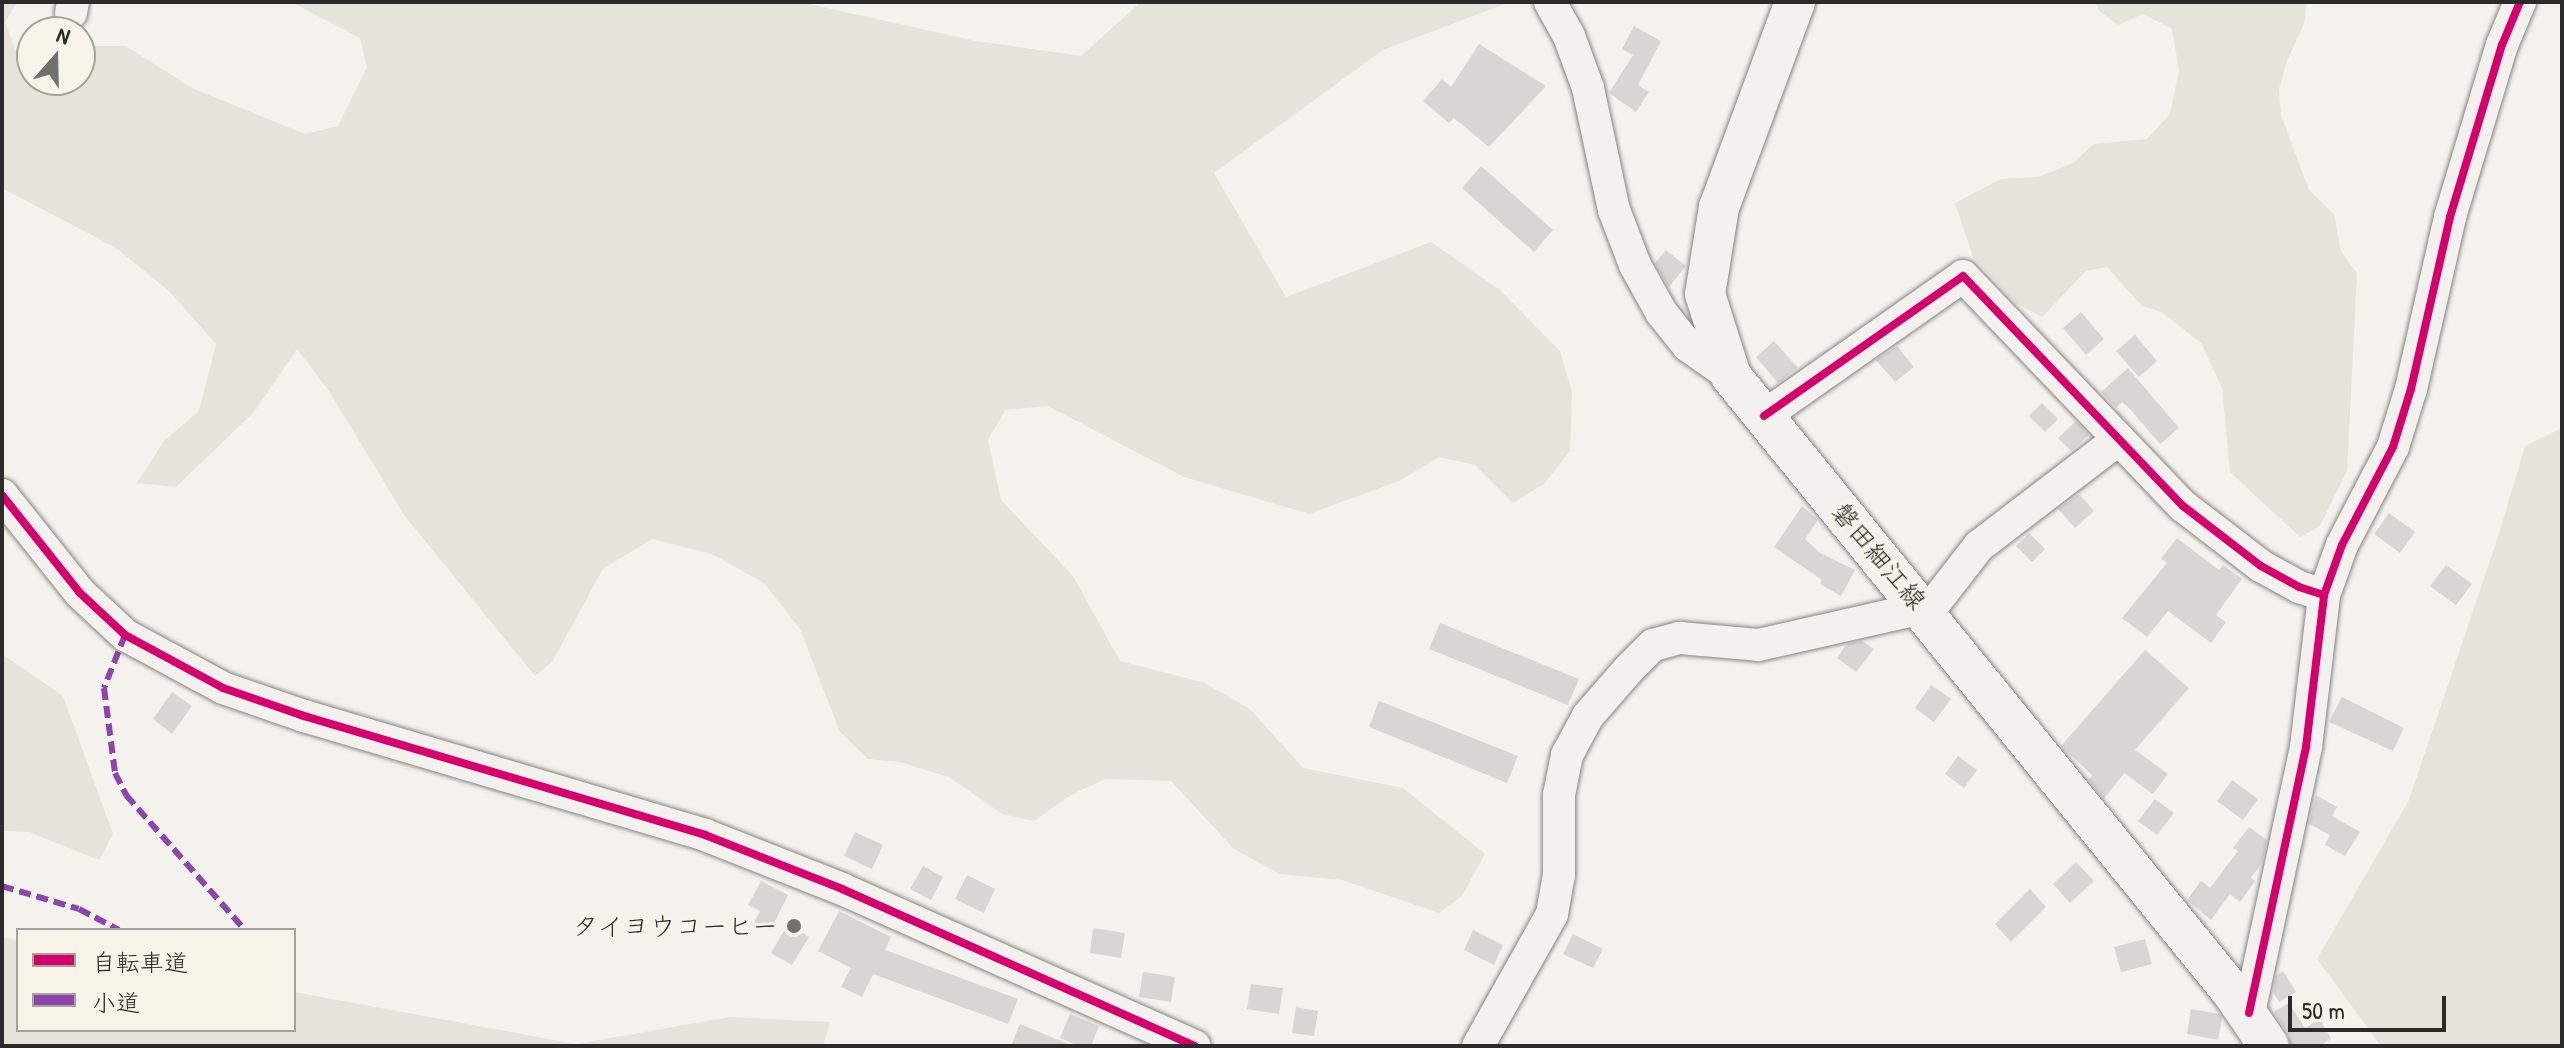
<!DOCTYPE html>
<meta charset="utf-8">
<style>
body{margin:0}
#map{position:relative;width:2564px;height:1048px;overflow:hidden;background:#f4f2ec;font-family:"Patrick Hand","Klee One",sans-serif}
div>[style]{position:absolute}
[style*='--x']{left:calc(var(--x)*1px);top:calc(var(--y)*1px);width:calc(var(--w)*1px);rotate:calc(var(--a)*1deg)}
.green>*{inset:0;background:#e6e3da}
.building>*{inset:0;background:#d7d6d2}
.roads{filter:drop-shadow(0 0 2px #858582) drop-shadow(0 0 2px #858582)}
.minor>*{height:32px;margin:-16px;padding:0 16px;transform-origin:16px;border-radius:16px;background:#f2f1ed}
.major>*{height:40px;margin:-20px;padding:0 20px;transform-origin:20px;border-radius:20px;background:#f2f1ed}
.quiet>*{height:6px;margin-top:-3px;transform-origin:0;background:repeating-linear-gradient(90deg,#8e44ad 0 12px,transparent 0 18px)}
.cycleway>*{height:8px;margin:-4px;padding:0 4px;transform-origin:4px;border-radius:4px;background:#d6006c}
.dots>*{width:22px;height:22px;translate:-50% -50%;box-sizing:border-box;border:4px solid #f7f3e8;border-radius:50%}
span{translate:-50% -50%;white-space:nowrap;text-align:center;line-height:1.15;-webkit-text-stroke:6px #f7f3e8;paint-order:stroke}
.street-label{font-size:26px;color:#2b2b2b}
.poi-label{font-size:26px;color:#2b2b2b}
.right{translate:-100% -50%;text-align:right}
.frame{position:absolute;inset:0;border:4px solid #2b2b2b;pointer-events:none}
.legend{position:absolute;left:16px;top:928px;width:280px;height:104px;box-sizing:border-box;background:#f7f3e8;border:2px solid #a5a39c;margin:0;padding:10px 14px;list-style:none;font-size:24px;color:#2b2b2b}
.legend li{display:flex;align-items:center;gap:16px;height:40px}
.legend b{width:40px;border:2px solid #a5a39c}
.north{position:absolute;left:16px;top:16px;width:80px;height:80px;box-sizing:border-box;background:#f7f3e8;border:2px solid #a5a39c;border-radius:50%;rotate:20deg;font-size:22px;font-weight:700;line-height:32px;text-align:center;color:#2b2b2b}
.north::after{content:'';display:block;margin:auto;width:28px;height:36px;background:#71716f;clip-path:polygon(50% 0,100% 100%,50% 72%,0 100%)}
.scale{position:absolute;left:2288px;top:996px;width:158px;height:36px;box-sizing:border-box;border:4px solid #2b2b2b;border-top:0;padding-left:10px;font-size:24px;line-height:28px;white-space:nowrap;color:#2b2b2b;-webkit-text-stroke:6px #f7f3e8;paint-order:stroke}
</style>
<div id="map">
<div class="green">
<i style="clip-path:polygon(2px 2px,18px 2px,5px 22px,19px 59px,32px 65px,32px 80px,80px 80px,80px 46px,126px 46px,192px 88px,305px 134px,338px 126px,367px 67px,360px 38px,291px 2px,800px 2px,976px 41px,1081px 56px,1141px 2px,1510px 2px,1383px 50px,1214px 173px,1286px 297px,1431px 242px,1500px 290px,1560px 351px,1572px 392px,1570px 451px,1544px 484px,1513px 503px,1475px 465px,1439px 457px,1399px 481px,1309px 514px,1184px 477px,1048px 406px,1005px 410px,988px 440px,1001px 500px,1073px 576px,1120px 661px,1205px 683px,1250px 709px,1303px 768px,1403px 788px,1485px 854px,1462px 896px,1439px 913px,1342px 880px,1280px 874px,1234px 849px,1171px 781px,1105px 779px,1071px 795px,1034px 821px,1002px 814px,949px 777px,900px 762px,868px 759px,840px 732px,800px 629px,764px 583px,712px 554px,652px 539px,603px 569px,552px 662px,535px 676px,404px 515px,329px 391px,297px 349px,255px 411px,176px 487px,137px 483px,164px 441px,199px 411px,216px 344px,169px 291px,116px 248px,2px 188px)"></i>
<i style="clip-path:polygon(2095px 2px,2307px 2px,2304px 24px,2287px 61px,2279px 89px,2281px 115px,2309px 190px,2334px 214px,2341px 251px,2357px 273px,2347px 471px,2320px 526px,2300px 537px,2230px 472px,2222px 388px,2201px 343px,2163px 313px,2141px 305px,2107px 267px,2086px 271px,2042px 317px,2016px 303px,1973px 257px,1955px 203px,2001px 179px,2038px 177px,2073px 163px,2094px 144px,2147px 139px,2170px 114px,2179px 70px,2172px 29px,2143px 14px,2118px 25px,2099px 11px)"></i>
<i style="clip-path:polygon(2562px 428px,2562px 1046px,2381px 1046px,2317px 959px,2409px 800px,2499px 534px,2525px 446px)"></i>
<i style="clip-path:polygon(2px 654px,63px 696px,113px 834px,99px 860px,29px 832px,2px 831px)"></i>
<i style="clip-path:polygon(2px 937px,18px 940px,18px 1030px,294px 1030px,294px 992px,576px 1044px,730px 1017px,830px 1022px,823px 1046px,2px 1046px)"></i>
</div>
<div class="building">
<i style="clip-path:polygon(1634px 26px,1661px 41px,1638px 85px,1649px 92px,1636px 112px,1609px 93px,1633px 55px,1622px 49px)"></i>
<i style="clip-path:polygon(1479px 44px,1546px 86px,1489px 147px,1454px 118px,1449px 123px,1423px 101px,1442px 79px,1451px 87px)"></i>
<i style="clip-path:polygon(1481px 166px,1553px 230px,1534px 252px,1462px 188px)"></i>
<i style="clip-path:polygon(1666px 250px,1686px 266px,1669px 287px,1655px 263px)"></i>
<i style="clip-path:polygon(2081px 312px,2104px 339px,2086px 355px,2063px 328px)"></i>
<i style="clip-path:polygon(2135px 335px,2157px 361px,2139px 377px,2116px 351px)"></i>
<i style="clip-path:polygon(1774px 341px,1798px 368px,1778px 383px,1756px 357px)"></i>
<i style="clip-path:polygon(1897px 346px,1914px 367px,1895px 382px,1876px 360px)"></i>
<i style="clip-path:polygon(2128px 368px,2179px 428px,2160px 444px,2130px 409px,2122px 402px,2116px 408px,2101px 392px)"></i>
<i style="clip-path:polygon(2042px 403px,2058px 419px,2045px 432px,2029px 416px)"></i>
<i style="clip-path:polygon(2076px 421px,2089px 435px,2071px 451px,2058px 438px)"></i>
<i style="clip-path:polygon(2079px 494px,2094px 511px,2075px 528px,2058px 509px)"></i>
<i style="clip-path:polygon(1802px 506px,1818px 520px,1805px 539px,1820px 553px,1855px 570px,1841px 596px,1820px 584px,1822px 580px,1774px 547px)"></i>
<i style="clip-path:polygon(2389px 513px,2415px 532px,2400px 553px,2374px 534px)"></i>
<i style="clip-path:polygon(2029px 533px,2045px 549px,2032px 562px,2016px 546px)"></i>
<i style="clip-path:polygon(2177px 538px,2219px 570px,2223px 565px,2242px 579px,2216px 615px,2226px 622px,2211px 643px,2168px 611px,2147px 637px,2122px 618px,2167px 563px,2161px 559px)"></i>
<i style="clip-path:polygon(2446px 565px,2472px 584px,2456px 605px,2430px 586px)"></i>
<i style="clip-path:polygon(1440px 623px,1579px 679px,1568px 705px,1429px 649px)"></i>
<i style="clip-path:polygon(1862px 641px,1874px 649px,1856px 672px,1837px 658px,1847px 644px)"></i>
<i style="clip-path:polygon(2145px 650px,2189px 688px,2135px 750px,2168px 774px,2153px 794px,2124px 773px,2104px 799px,2089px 780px,2092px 775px,2061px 746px)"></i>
<i style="clip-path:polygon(1931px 685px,1951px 699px,1934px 722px,1915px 708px)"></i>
<i style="clip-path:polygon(172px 692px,192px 706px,172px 734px,153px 719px)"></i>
<i style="clip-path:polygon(2342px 697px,2404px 728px,2393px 751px,2329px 722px)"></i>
<i style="clip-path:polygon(1379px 701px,1518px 756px,1507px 783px,1369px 727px)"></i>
<i style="clip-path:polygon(1958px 756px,1977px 770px,1964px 788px,1945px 774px)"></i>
<i style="clip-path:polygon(2232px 780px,2258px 799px,2243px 820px,2217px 801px)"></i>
<i style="clip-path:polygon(2316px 795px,2337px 807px,2332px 816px,2360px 832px,2345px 856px,2325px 845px,2330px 835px,2309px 824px)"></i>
<i style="clip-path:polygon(2155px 799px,2174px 813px,2157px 835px,2138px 821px)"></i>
<i style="clip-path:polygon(2249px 827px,2267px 840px,2262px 863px,2251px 878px,2255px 881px,2240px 902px,2230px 894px,2211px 920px,2187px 900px,2201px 881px,2210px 888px,2238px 851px,2233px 848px)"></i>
<i style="clip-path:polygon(855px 832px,883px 845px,872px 869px,844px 856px)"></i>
<i style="clip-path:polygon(2076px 862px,2094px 881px,2070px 903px,2053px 884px)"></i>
<i style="clip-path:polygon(923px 866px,943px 877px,931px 900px,910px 889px)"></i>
<i style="clip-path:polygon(967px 875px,995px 889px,984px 913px,955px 899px)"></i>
<i style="clip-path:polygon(761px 881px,788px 895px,770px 931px,754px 922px,760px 911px,748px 905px)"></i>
<i style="clip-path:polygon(2030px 889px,2046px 907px,2011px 942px,1995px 924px)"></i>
<i style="clip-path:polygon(839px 911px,891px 937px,885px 950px,1018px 999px,1008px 1024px,873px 974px,862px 997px,841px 987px,851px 968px,818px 951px)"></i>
<i style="clip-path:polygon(788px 924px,809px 937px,792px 965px,771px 953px)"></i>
<i style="clip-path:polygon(1093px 928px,1125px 933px,1121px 958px,1090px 953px)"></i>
<i style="clip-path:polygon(1473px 930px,1503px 945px,1494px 965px,1464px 950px)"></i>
<i style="clip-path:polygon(1573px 934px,1603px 949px,1593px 968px,1563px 954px)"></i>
<i style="clip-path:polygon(2145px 939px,2152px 964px,2121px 972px,2114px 947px)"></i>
<i style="clip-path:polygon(2283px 971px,2296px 992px,2279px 1002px,2273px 992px,2276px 976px)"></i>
<i style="clip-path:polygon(1143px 972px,1175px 977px,1171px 1002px,1139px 997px)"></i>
<i style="clip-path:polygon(1251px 984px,1283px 988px,1279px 1014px,1247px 1009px)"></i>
<i style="clip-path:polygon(2289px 1003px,2305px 1028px,2320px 1019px,2331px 1039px,2319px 1046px,2292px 1046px,2288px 1033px,2274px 1012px)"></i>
<i style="clip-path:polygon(1296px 1007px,1318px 1011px,1314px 1036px,1292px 1033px)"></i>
<i style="clip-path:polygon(2191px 1009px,2219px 1014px,2222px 1018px,2218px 1040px,2187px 1034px)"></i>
<i style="clip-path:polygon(1070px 1014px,1099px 1026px,1091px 1046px,1078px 1046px,1060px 1038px)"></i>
<i style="clip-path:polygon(1020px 1024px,1073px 1046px,1011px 1046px)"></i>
</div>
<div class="roads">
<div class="minor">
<i style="--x:1550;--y:2;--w:39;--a:61"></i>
<i style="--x:1569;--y:36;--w:55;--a:69.9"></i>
<i style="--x:1588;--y:88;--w:125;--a:78"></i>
<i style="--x:1614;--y:210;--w:59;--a:69.1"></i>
<i style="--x:1635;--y:265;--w:54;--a:61"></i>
<i style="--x:1661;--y:312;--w:43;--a:51.5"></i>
<i style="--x:1688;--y:346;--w:52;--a:34.9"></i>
<i style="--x:71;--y:13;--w:11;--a:-80"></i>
<i style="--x:1764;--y:416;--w:243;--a:-35.1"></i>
<i style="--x:1963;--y:276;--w:318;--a:46.3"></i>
<i style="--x:2183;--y:506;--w:98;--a:37.6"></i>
<i style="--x:2261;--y:566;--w:43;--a:28.9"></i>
<i style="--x:2299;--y:587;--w:26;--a:18"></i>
<i style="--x:2;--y:495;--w:125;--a:51.5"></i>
<i style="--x:80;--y:593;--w:62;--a:43"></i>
<i style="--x:125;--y:635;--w:111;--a:28.4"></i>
<i style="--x:223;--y:688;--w:86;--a:19.1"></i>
<i style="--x:304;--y:716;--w:418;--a:16.5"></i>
<i style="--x:705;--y:835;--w:147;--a:21.5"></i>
<i style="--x:842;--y:889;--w:386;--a:24"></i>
<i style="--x:1927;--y:613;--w:85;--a:-52.2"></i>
<i style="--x:1979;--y:546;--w:176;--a:-37.4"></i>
<i style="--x:2249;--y:1013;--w:272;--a:-77.9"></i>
<i style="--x:2306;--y:747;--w:153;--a:-83.2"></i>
<i style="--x:2324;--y:595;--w:53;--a:-70.2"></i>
<i style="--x:2342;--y:545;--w:110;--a:-62.5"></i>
<i style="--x:2393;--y:447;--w:61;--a:-72.8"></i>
<i style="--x:2411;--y:389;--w:176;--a:-77.2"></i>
<i style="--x:2450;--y:217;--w:180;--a:-73.2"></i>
<i style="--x:2502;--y:45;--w:47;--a:-67.3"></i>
<i style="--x:1478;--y:1046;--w:151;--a:-60.7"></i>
<i style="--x:1552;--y:914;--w:39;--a:-80"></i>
<i style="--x:1559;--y:876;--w:81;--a:-90"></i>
<i style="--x:1559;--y:795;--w:41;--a:-78.7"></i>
<i style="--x:1567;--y:755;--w:44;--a:-61.7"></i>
<i style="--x:1588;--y:716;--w:61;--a:-49"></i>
<i style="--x:1628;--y:670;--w:35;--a:-45"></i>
<i style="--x:1653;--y:645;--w:28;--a:-15"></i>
<i style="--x:1680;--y:638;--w:78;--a:5.1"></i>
<i style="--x:1758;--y:645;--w:168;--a:-12.7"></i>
</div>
<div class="major">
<i style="--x:1795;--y:2;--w:219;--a:110.3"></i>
<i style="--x:1719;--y:207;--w:88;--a:99.1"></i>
<i style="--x:1705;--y:294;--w:86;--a:72.4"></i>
<i style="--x:1731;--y:376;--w:794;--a:50.88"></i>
<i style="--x:2232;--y:992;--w:65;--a:55.6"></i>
</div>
</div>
<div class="quiet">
<i style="--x:125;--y:635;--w:57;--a:111.6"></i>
<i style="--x:104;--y:688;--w:86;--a:82.6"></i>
<i style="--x:115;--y:773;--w:25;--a:63"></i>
<i style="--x:126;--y:795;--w:180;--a:48.6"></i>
<i style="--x:2;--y:886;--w:80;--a:16.6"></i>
<i style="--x:79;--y:909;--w:45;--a:27.7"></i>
</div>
<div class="cycleway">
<i style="--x:1764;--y:416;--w:243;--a:-35.1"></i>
<i style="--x:1963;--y:276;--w:318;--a:46.3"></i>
<i style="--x:2183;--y:506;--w:98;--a:37.6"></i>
<i style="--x:2261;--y:566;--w:43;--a:28.9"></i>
<i style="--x:2299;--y:587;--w:26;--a:18"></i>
<i style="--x:2;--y:495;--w:125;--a:51.5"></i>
<i style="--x:80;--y:593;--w:62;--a:43"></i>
<i style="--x:125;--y:635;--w:111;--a:28.4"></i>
<i style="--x:223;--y:688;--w:86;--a:19.1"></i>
<i style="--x:304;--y:716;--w:418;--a:16.5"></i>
<i style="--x:705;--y:835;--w:147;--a:21.5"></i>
<i style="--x:842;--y:889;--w:386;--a:24"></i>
<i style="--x:2249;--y:1013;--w:272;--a:-77.9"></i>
<i style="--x:2306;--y:747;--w:153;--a:-83.2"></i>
<i style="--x:2324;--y:595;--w:53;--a:-70.2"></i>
<i style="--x:2342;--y:545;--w:110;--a:-62.5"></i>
<i style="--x:2393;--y:447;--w:61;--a:-72.8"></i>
<i style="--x:2411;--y:389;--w:176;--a:-77.2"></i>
<i style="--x:2450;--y:217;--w:180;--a:-73.2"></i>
<i style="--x:2502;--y:45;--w:47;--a:-67.3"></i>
</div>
<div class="dots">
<i style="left:794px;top:926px;background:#71716f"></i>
</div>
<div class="street-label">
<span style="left:1879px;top:556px;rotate:50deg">磐田細江線</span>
</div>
<div class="poi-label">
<span class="right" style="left:778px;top:926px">タイヨウコーヒー</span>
</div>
<div class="frame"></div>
<ul class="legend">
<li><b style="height:10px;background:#d6006c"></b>自転車道</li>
<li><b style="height:10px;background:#8e44ad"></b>小道</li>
</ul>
<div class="north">N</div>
<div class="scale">50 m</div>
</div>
